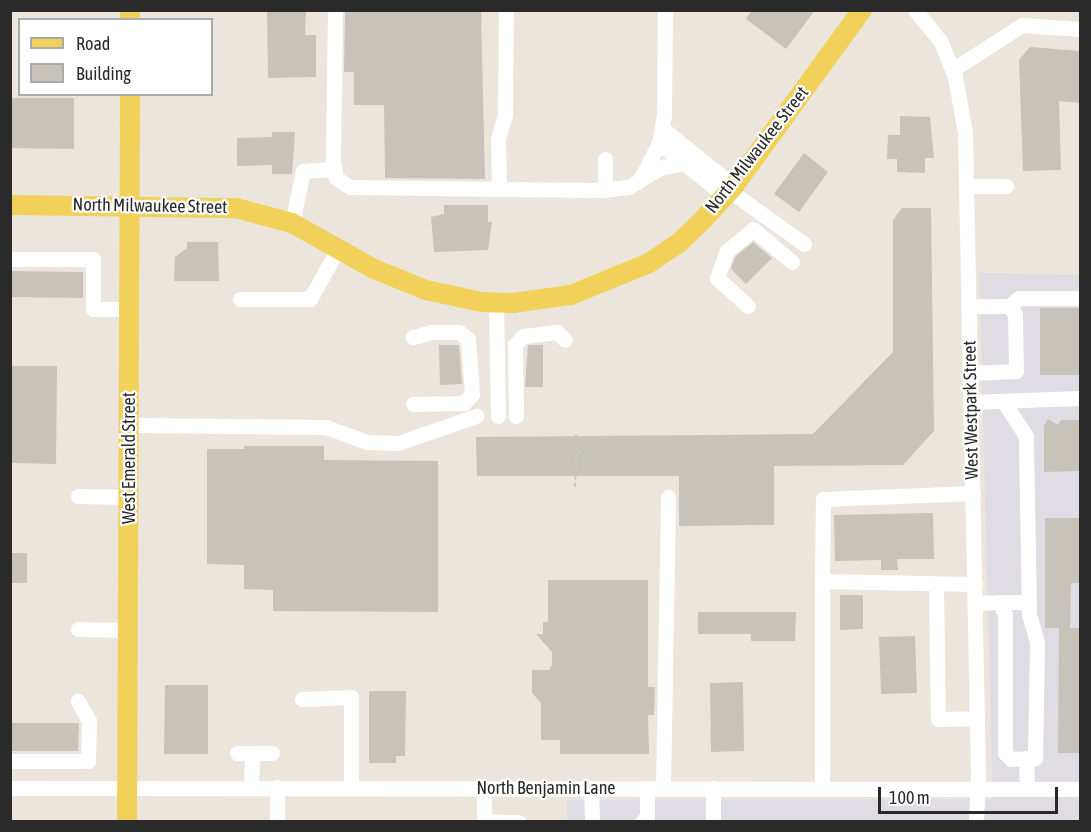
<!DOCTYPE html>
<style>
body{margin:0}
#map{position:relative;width:1091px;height:832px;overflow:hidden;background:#ece5db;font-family:"Asap Condensed",sans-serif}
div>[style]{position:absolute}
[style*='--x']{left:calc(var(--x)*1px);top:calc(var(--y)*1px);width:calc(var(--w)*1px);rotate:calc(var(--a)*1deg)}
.industrial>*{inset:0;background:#dfdce4}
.building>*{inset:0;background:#c7c3ba}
.path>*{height:2px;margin-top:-1px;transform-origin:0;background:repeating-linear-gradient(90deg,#c8c8c8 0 4.5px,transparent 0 7.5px)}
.minor>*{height:15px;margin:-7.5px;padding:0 7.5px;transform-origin:7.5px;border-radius:7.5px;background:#fff}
.major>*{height:20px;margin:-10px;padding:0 10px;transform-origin:10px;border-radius:10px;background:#f2d15b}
span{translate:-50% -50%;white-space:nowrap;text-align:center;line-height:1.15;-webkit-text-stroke:4.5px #fff;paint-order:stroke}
.street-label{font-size:18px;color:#2a2a2a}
.frame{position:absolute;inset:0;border:12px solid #2a2a2a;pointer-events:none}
.legend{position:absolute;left:18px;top:18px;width:195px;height:78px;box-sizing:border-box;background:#fff;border:2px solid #aaa;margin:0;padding:8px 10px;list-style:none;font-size:18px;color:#2a2a2a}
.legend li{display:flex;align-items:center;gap:12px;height:30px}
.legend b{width:30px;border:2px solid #aaa}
.scale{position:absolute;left:878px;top:787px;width:180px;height:27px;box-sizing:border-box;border:3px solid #2a2a2a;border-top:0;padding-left:8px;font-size:18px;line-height:21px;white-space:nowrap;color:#2a2a2a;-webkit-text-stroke:4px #fff;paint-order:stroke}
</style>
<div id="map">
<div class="industrial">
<i style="clip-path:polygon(979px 273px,1080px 275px,1080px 821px,567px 822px,567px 800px,993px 799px)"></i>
</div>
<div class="building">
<i style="clip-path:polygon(267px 10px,306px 10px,305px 35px,316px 35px,316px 77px,268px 78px)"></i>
<i style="clip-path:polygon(345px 10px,481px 10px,485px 179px,385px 178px,384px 105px,354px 105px,354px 72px,344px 72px)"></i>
<i style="clip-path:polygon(752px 10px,815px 10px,786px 49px,746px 19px)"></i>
<i style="clip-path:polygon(1030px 47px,1080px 51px,1080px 103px,1059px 101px,1061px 170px,1023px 171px,1019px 60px)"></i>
<i style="clip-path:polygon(10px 98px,74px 98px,74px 149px,10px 148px)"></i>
<i style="clip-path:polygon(900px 116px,930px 117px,934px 158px,925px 158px,925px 173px,897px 172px,897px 159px,887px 159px,888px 135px,900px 135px)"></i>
<i style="clip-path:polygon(272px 132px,295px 132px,292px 174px,272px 174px,272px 165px,237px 166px,237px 138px,272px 137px)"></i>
<i style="clip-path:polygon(804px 153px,828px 172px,799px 212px,774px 194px)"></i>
<i style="clip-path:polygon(444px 205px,488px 205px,488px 222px,492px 222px,488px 250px,434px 252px,431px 217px,444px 214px)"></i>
<i style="clip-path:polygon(902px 208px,931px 208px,934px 431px,903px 465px,774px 466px,774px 525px,679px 526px,679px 476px,477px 476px,476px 437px,813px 434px,893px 352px,893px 220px)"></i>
<i style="clip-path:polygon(187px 242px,218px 242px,219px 281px,174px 281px,175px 257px,187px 248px)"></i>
<i style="clip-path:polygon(753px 242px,772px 258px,746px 284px,731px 269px,735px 257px)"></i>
<i style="clip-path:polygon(10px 271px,83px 272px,83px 298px,10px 297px)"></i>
<i style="clip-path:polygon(1040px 308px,1080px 308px,1080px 375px,1040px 375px)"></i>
<i style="clip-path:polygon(439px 345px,459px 345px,462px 384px,440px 385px)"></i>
<i style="clip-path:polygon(528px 345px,543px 345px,543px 387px,525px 387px)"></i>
<i style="clip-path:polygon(10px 366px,57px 366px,56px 464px,10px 463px)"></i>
<i style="clip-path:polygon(1048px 419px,1058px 425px,1061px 420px,1080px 420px,1080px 471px,1044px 472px,1044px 426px)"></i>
<i style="clip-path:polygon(244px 446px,324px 446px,324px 460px,438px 461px,438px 612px,273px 611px,273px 590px,244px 589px,244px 565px,207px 564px,207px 449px,244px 449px)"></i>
<i style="clip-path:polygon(933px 513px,934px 559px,897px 559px,898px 570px,881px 570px,881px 560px,835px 561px,834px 515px)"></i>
<i style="clip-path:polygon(1045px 518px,1080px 518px,1080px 583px,1071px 583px,1070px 628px,1080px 628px,1080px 753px,1058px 753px,1059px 628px,1045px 628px)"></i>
<i style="clip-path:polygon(10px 553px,27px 553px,27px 583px,10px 583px)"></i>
<i style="clip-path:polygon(548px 580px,648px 580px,648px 687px,655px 687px,654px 715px,648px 715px,649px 754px,560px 754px,560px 740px,541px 740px,541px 703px,532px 693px,532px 670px,549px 670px,552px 665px,552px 652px,536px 634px,543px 634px,543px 622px,548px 622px)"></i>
<i style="clip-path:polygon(840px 595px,863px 595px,863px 629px,840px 630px)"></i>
<i style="clip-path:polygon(698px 612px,796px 612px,795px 641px,751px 641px,751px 634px,698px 634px)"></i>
<i style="clip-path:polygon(915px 636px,917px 693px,881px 694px,879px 637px)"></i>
<i style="clip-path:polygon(743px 682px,744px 751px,711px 752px,710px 683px)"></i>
<i style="clip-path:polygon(165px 685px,208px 685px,208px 754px,164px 754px)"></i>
<i style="clip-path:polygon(369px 691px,406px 691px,405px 756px,396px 756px,396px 763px,369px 763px)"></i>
<i style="clip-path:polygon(10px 723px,79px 723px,78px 751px,10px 751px)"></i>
</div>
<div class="path">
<i style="--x:576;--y:434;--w:2;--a:90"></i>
<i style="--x:575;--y:487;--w:43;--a:-87.3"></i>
</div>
<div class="minor">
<i style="--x:335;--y:10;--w:151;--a:90.8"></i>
<i style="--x:333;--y:161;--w:17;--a:80"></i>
<i style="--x:336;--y:178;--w:17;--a:33"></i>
<i style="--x:350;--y:187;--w:251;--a:0.7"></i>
<i style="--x:601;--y:190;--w:28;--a:-6"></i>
<i style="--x:629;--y:187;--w:13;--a:-32"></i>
<i style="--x:640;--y:180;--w:42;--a:-62.8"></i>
<i style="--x:659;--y:143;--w:28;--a:-80"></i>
<i style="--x:664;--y:115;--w:105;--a:-89.5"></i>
<i style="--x:915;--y:10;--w:41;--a:50.9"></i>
<i style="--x:941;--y:42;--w:38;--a:68"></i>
<i style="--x:955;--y:77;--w:56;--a:79.7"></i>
<i style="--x:965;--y:132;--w:642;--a:88.84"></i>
<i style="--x:978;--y:774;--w:48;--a:92.4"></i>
<i style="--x:952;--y:70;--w:83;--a:-32.7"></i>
<i style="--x:1022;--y:25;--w:58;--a:3.9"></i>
<i style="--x:662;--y:128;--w:92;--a:38.9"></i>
<i style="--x:659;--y:143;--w:85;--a:38.8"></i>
<i style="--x:605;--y:159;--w:31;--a:90"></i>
<i style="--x:643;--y:178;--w:22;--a:-30"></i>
<i style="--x:662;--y:167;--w:22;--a:-10"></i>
<i style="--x:966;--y:186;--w:40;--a:0"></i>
<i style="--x:499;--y:189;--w:50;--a:-91.1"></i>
<i style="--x:498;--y:139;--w:25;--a:-74"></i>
<i style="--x:505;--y:115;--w:105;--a:-89.5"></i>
<i style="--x:730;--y:191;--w:91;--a:35.6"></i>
<i style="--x:292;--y:223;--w:53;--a:-78.1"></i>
<i style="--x:303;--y:171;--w:32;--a:-4"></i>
<i style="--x:10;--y:259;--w:83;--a:0"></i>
<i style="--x:93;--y:259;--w:50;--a:90"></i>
<i style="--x:93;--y:309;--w:37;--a:0"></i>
<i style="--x:240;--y:299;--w:70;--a:0"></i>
<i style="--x:310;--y:299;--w:60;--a:-60.9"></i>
<i style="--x:496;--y:302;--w:114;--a:89"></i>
<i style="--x:748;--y:306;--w:42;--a:-137.9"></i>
<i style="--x:717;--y:278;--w:29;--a:-70"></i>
<i style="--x:727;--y:251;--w:34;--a:-40"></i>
<i style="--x:753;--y:229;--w:51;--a:40.2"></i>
<i style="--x:968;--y:306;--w:41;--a:0"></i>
<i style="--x:1009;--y:306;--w:10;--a:53"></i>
<i style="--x:1015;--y:314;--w:57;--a:89"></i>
<i style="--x:1016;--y:371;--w:46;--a:177.5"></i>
<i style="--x:1009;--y:306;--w:13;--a:-39"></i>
<i style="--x:1019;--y:298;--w:61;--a:0"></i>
<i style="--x:971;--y:402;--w:109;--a:-2.1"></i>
<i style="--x:413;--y:404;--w:51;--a:-1.1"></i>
<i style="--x:464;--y:403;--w:12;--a:-48"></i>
<i style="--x:472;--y:394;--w:55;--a:-94.2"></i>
<i style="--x:468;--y:339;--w:11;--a:-142"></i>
<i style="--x:459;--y:332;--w:28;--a:180"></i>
<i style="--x:431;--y:332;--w:19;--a:164"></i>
<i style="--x:516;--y:416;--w:71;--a:-90.8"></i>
<i style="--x:515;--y:345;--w:12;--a:-48"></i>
<i style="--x:523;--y:336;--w:34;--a:-7"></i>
<i style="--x:557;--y:332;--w:11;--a:45"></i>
<i style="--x:129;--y:425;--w:197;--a:0.6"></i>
<i style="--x:326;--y:427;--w:44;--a:20.1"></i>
<i style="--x:367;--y:442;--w:31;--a:2"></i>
<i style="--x:398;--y:443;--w:83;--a:-19.1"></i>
<i style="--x:973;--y:493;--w:150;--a:177.7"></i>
<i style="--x:823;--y:499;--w:82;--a:90.7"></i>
<i style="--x:822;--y:581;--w:153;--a:1.1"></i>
<i style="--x:78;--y:496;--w:51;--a:1.1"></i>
<i style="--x:936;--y:584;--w:135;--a:89.2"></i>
<i style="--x:938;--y:719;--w:39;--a:-1"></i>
<i style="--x:1000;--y:602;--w:29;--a:0"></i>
<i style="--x:975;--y:603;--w:25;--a:-2"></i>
<i style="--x:1000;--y:602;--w:14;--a:69"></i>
<i style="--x:1005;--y:615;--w:138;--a:90"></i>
<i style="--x:1005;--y:753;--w:8;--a:45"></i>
<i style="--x:1011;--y:759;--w:24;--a:-2"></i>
<i style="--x:1035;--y:758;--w:116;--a:-89"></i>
<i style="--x:1037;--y:642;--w:29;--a:-106"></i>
<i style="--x:1029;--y:614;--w:178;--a:-91"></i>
<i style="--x:1026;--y:436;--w:42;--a:-123.3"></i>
<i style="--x:78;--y:629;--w:50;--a:1.1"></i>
<i style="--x:302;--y:699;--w:49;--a:-2.3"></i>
<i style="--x:351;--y:697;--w:91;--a:90"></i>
<i style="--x:237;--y:753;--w:35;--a:0"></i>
<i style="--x:1026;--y:758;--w:31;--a:88"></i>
<i style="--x:10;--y:761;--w:78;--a:0"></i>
<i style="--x:88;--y:761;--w:40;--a:-88.6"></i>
<i style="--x:89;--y:721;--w:23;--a:-119"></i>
<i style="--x:251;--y:787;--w:34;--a:-88"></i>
<i style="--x:277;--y:787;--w:35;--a:90"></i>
<i style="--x:10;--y:788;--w:1070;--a:0.05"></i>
<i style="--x:484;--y:788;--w:33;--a:90"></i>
<i style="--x:484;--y:821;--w:35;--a:2"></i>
<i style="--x:591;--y:788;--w:34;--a:88"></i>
<i style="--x:663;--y:788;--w:291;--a:-89"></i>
<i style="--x:713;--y:788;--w:34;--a:90"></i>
<i style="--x:822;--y:788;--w:207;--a:-90"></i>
<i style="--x:642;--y:822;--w:8;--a:-50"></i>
<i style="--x:647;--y:816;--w:28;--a:-90"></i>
</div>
<div class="major">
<i style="--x:130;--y:10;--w:10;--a:90"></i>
<i style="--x:10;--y:205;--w:226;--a:0.8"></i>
<i style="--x:236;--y:208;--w:58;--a:15"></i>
<i style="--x:292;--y:223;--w:94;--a:29.3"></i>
<i style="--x:374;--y:269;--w:56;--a:22"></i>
<i style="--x:426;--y:290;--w:57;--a:12.1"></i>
<i style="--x:482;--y:302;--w:31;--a:2"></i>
<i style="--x:513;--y:303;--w:59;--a:-7.9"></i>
<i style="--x:571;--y:295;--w:84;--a:-22.3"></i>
<i style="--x:649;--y:263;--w:36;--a:-34"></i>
<i style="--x:679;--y:243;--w:30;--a:-44"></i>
<i style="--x:701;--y:222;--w:49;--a:-47.5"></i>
<i style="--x:734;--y:186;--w:218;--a:-54"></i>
<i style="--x:127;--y:822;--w:728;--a:-89.76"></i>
</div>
<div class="street-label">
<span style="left:757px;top:150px;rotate:-52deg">North Milwaukee Street</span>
<span style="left:150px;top:206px;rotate:1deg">North Milwaukee Street</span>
<span style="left:971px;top:410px;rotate:-91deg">West Westpark Street</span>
<span style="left:129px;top:458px;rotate:-90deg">West Emerald Street</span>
<span style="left:546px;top:788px">North Benjamin Lane</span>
</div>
<div class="frame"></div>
<ul class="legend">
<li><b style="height:8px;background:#f2d15b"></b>Road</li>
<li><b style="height:16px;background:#c7c3ba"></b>Building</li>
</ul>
<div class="scale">100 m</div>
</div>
